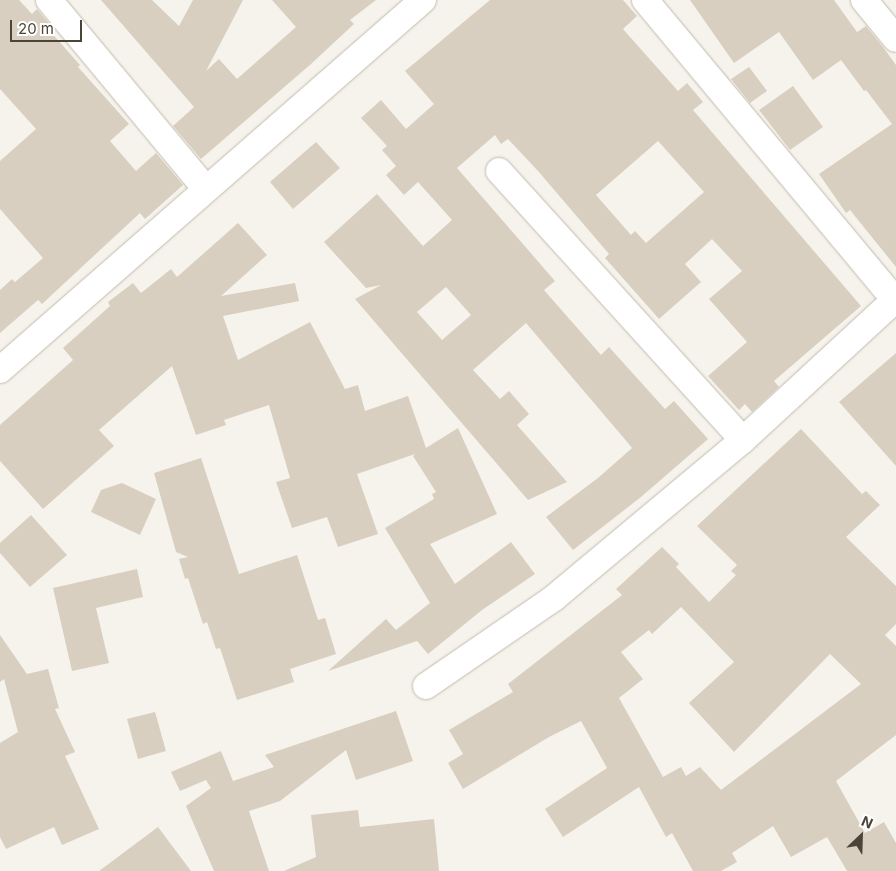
<!DOCTYPE html>
<style>
body{margin:0}
#map{position:relative;width:896px;height:871px;overflow:hidden;background:#f6f3ec;font-family:Inter,sans-serif}
div>[style]{position:absolute}
[style*='--x']{left:calc(var(--x)*1px);top:calc(var(--y)*1px);width:calc(var(--w)*1px);rotate:calc(var(--a)*1deg)}
.building>*{inset:0;background:#d8cfc1}
.roads{filter:drop-shadow(0 0 1px #c2bbae) drop-shadow(0 0 1px #c2bbae)}
.minor>*{height:26px;margin:-13px;padding:0 13px;transform-origin:13px;border-radius:13px;background:#fff}
span{translate:-50% -50%;white-space:nowrap;text-align:center;line-height:1.15;-webkit-text-stroke:4px #fff;paint-order:stroke}
.north{position:absolute;left:836px;top:811px;width:50px;height:50px;-webkit-text-stroke:4px #fff;paint-order:stroke;rotate:24deg;font-size:14px;font-weight:700;line-height:20px;text-align:center;color:#4b4439}
.north::after{content:'';display:block;margin:auto;width:18px;height:22px;background:#4b4439;clip-path:polygon(50% 0,100% 100%,50% 72%,0 100%)}
.scale{position:absolute;left:10px;top:20px;width:72px;height:22px;box-sizing:border-box;border:2px solid #4b4439;border-top:0;padding-left:6px;font-size:15px;line-height:18px;white-space:nowrap;color:#4b4439;-webkit-text-stroke:4px #fff;paint-order:stroke}
</style>
<div id="map">
<div class="building">
<i style="clip-path:polygon(0 0,19px 0,32px 14px,37px 9px,52px 27px,49px 30px,80px 65px,78px 67px,129px 124px,110px 141px,136px 171px,156px 153px,183px 185px,145px 219px,140px 213px,42px 304px,38px 300px,0 333px,0 290px,12px 279px,15px 282px,43px 258px,0 209px,0 161px,36px 129px,0 89px)"></i>
<i style="clip-path:polygon(101px 0,152px 0,179px 26px,193px 0,243px 0,206px 71px,219px 59px,237px 79px,296px 27px,272px 0,376px 0,350px 20px,354px 24px,311px 64px,201px 159px,173px 126px,194px 107px)"></i>
<i style="clip-path:polygon(evenodd,490px 0,623px 0,637px 16px,623px 29px,678px 91px,687px 83px,703px 102px,693px 110px,861px 306px,774px 381px,779px 387px,752px 412px,745px 404px,739px 410px,708px 376px,747px 342px,709px 299px,742px 271px,712px 239px,685px 264px,701px 282px,659px 319px,605px 258px,609px 254px,538px 171px,508px 139px,501px 144px,495px 135px,457px 168px,555px 281px,544px 290px,601px 355px,609px 347px,665px 409px,674px 401px,708px 439px,641px 497px,573px 550px,546px 517px,598px 478px,632px 448px,628px 443px,526px 323px,473px 370px,500px 399px,509px 391px,529px 414px,517px 425px,567px 482px,528px 500px,355px 299px,381px 285px,366px 288px,324px 242px,377px 194px,423px 246px,452px 220px,418px 182px,404px 195px,386px 175px,396px 166px,382px 150px,387px 146px,361px 118px,381px 100px,406px 129px,434px 104px,405px 71px,490px 0,658px 141px,704px 192px,646px 243px,635px 231px,631px 235px,596px 195px,658px 141px,490px 0,446px 287px,471px 315px,442px 340px,417px 312px,446px 287px)"></i>
<i style="clip-path:polygon(690px 0,834px 0,857px 32px,866px 26px,883px 47px,896px 65px,896px 267px,850px 210px,846px 213px,819px 174px,892px 124px,866px 90px,864px 91px,841px 60px,813px 80px,779px 32px,734px 63px)"></i>
<i style="clip-path:polygon(749px 67px,767px 91px,750px 103px,731px 79px)"></i>
<i style="clip-path:polygon(793px 86px,823px 127px,790px 150px,759px 110px)"></i>
<i style="clip-path:polygon(316px 142px,340px 168px,293px 209px,270px 182px)"></i>
<i style="clip-path:polygon(238px 223px,267px 255px,221px 296px,295px 283px,299px 301px,223px 316px,238px 360px,310px 322px,345px 389px,358px 385px,365px 411px,408px 396px,426px 448px,458px 428px,497px 514px,430px 544px,455px 584px,511px 542px,535px 574px,482px 610px,428px 654px,417px 641px,328px 671px,386px 619px,396px 630px,430px 603px,385px 528px,434px 499px,432px 494px,436px 492px,413px 456px,415px 454px,357px 474px,378px 534px,338px 547px,327px 517px,292px 528px,276px 482px,290px 478px,269px 405px,224px 420px,226px 425px,196px 435px,172px 366px,99px 430px,114px 446px,43px 509px,0 461px,0 425px,73px 360px,63px 348px,110px 306px,108px 302px,133px 283px,141px 293px,171px 269px,177px 277px)"></i>
<i style="clip-path:polygon(896px 353px,896px 466px,839px 402px)"></i>
<i style="clip-path:polygon(evenodd,801px 429px,862px 494px,866px 491px,880px 505px,846px 537px,896px 586px,896px 624px,885px 635px,896px 646px,896px 735px,836px 781px,865px 833px,884px 822px,896px 843px,896px 871px,847px 871px,827px 837px,791px 857px,773px 826px,732px 853px,737px 862px,721px 871px,693px 871px,672px 833px,666px 837px,639px 787px,563px 837px,545px 809px,607px 768px,581px 721px,549px 737px,463px 789px,448px 763px,463px 754px,449px 730px,513px 692px,508px 684px,622px 595px,616px 589px,662px 547px,679px 564px,676px 567px,709px 602px,736px 575px,731px 571px,737px 565px,697px 526px,801px 429px,681px 607px,734px 662px,689px 703px,734px 752px,830px 654px,861px 684px,721px 790px,700px 767px,686px 776px,681px 767px,663px 777px,619px 698px,643px 679px,621px 652px,649px 630px,652px 634px,681px 607px)"></i>
<i style="clip-path:polygon(201px 458px,239px 574px,297px 555px,318px 620px,325px 618px,336px 654px,290px 669px,294px 682px,237px 700px,220px 648px,216px 649px,207px 622px,203px 624px,188px 578px,185px 579px,179px 559px,188px 557px,176px 552px,154px 473px)"></i>
<i style="clip-path:polygon(122px 483px,156px 499px,140px 535px,91px 512px,101px 490px)"></i>
<i style="clip-path:polygon(31px 515px,67px 555px,30px 587px,0 553px,0 543px)"></i>
<i style="clip-path:polygon(137px 569px,143px 597px,96px 608px,109px 663px,72px 671px,53px 588px)"></i>
<i style="clip-path:polygon(0 635px,27px 674px,48px 669px,59px 708px,55px 709px,75px 752px,65px 756px,99px 829px,62px 845px,54px 827px,6px 849px,0 837px,0 743px,18px 732px,4px 679px,0 682px)"></i>
<i style="clip-path:polygon(396px 711px,413px 761px,356px 780px,346px 750px,280px 801px,249px 811px,269px 871px,214px 871px,186px 806px,211px 788px,206px 780px,180px 791px,171px 772px,221px 751px,233px 781px,274px 767px,265px 755px)"></i>
<i style="clip-path:polygon(155px 712px,166px 751px,138px 759px,127px 719px)"></i>
<i style="clip-path:polygon(358px 810px,360px 827px,434px 819px,439px 871px,284px 871px,316px 857px,311px 815px)"></i>
<i style="clip-path:polygon(158px 827px,191px 871px,99px 871px)"></i>
</div>
<div class="roads">
<div class="minor">
<i style="--x:49;--y:0;--w:244;--a:50.3"></i>
<i style="--x:645;--y:0;--w:392;--a:50.2"></i>
<i style="--x:864;--y:0;--w:50;--a:50.6"></i>
<i style="--x:499;--y:171;--w:363;--a:47.8"></i>
<i style="--x:0;--y:370;--w:562;--a:-41.18"></i>
<i style="--x:426;--y:686;--w:155;--a:-34.5"></i>
<i style="--x:554;--y:598;--w:246;--a:-39.9"></i>
<i style="--x:743;--y:440;--w:208;--a:-42.7"></i>
</div>
</div>
<div class="north">N</div>
<div class="scale">20 m</div>
</div>
